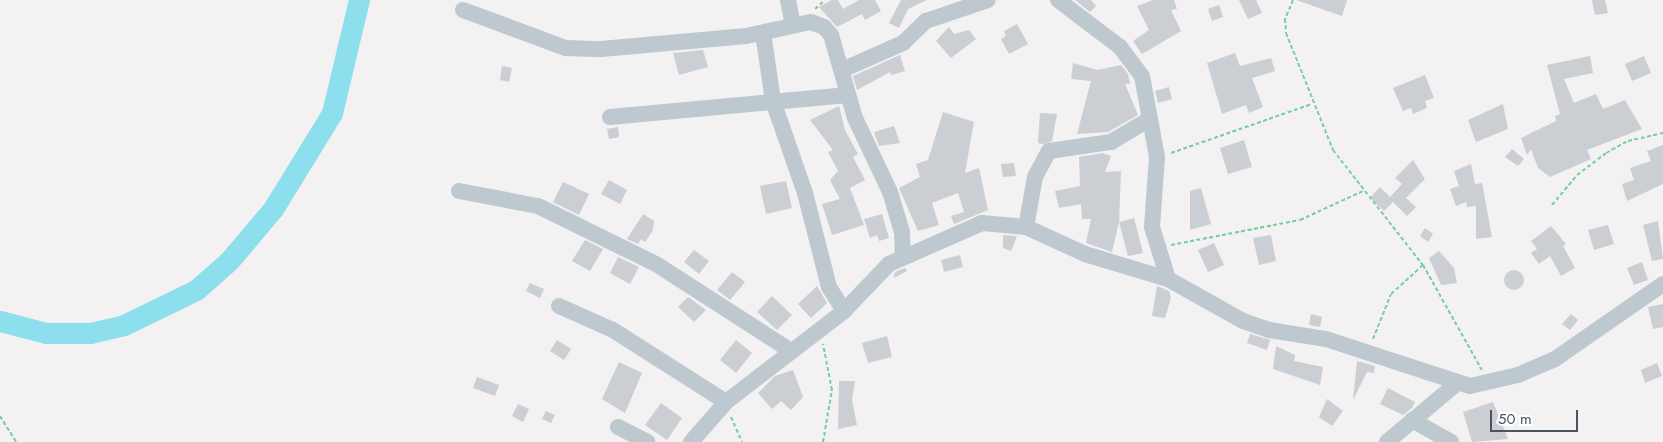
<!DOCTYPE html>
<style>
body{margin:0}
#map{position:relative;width:1663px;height:442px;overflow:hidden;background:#f3f1f1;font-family:Jost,sans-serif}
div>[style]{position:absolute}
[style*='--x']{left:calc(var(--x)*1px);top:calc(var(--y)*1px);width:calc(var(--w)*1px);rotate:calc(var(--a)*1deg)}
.river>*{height:21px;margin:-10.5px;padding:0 10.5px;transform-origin:10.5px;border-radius:10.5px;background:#8ddfed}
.building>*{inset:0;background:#cbced3}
.round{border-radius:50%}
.path>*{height:2px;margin-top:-1px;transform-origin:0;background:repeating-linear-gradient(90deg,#77ce9e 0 4px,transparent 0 6.5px)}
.minor>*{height:16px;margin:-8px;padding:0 8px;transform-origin:8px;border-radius:8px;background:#bec9cf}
span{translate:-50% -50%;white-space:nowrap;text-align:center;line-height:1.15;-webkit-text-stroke:5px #fff;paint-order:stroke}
.scale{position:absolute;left:1490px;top:410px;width:88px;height:22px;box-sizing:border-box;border:2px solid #48555e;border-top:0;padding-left:6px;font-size:15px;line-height:18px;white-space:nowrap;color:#48555e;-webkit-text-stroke:4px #fff;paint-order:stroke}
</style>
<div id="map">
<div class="river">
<i style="--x:0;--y:321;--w:48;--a:14.6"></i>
<i style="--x:46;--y:333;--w:44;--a:0"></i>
<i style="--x:90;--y:333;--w:35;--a:-13"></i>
<i style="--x:124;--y:325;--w:80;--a:-25.9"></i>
<i style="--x:196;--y:290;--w:44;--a:-41.3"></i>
<i style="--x:229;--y:261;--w:68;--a:-49.8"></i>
<i style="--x:273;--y:209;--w:113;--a:-58.4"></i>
<i style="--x:332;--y:113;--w:116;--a:-76.6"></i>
</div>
<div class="building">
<i style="clip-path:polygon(832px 0,838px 0,843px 9px,859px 0,875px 0,881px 11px,865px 20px,862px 14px,837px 27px,819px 7px)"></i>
<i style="clip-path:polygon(901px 0,927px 0,908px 9px,899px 28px,889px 23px)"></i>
<i style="clip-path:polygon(1075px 0,1091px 0,1096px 6px,1090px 12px)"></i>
<i style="clip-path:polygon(1153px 0,1174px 0,1177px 9px,1171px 10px,1181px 31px,1142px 54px,1133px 41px,1149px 30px,1137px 6px)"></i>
<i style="clip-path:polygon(1239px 0,1256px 0,1262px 13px,1248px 19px)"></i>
<i style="clip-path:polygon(1296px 0,1347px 0,1342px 16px)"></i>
<i style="clip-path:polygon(1592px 0,1605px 0,1608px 13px,1595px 15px)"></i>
<i style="clip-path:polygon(1219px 5px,1223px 17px,1212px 21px,1208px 9px)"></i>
<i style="clip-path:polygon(1017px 24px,1028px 44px,1009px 54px,1001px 39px,1006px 36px,1004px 31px)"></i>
<i style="clip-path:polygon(949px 27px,954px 34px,969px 30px,976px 39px,951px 58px,936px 41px)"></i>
<i style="clip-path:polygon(703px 50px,708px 67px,679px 75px,673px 53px)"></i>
<i style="clip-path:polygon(1235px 53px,1240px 66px,1271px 58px,1275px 71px,1252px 78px,1263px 107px,1249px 113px,1246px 105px,1222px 114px,1207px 63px)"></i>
<i style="clip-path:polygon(900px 55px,905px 71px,891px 75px,890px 72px,857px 90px,853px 76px)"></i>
<i style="clip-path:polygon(1590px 56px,1593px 73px,1564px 79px,1574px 103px,1596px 94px,1603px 109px,1625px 100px,1642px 129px,1587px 150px,1591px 159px,1550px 177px,1538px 168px,1531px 149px,1527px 155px,1521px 138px,1556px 121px,1555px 116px,1560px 114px,1547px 65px)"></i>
<i style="clip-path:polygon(1644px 56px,1651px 73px,1632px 81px,1625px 64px)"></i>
<i style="clip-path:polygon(1073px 63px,1097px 70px,1121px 65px,1128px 74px,1130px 84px,1125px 84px,1138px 115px,1108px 132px,1077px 134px,1091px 81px,1071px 79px)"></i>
<i style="clip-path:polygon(502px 66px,512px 68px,509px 82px,500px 80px)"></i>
<i style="clip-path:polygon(1425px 75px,1434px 98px,1425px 101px,1427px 108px,1413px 114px,1411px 108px,1403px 111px,1393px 88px)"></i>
<i style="clip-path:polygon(1169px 87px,1172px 99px,1158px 103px,1155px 91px)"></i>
<i style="clip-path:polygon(1503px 104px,1508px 129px,1476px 142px,1468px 120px)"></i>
<i style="clip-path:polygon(839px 106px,845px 130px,858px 154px,853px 157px,865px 180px,850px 188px,864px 225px,832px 235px,822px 204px,840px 199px,830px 180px,838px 171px,828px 152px,833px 150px,810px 120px)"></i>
<i style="clip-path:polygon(943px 112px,974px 122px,965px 173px,979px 168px,988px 210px,954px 224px,951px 216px,964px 212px,958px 193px,932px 203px,939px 225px,918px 231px,899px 188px,920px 177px,916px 164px,928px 160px)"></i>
<i style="clip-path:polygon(1040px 113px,1057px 114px,1052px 141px,1042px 144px,1038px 143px)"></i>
<i style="clip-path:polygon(894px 126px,900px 143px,879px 146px,874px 132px)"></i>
<i style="clip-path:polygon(618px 127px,619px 137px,609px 139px,607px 129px)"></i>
<i style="clip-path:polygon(1244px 140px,1252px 167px,1228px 174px,1220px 148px)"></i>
<i style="clip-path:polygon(1663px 145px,1663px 184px,1627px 201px,1622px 184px,1634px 180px,1630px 168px,1651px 161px,1647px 151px)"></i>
<i style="clip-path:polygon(1512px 149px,1524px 159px,1518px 166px,1505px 157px)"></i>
<i style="clip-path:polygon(1103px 153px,1111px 156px,1105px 172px,1121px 171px,1119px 222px,1134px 218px,1143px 253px,1128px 256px,1119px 222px,1112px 252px,1086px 243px,1091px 219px,1082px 219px,1081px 204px,1059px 208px,1055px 191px,1080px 186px,1079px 157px)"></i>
<i style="clip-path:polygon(1413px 160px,1425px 179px,1406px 198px,1416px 207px,1407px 216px,1393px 202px,1384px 211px,1370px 198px,1380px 187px,1390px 197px,1402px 184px,1395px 178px)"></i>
<i style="clip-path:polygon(1014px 163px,1016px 176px,1003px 177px,1001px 164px)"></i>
<i style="clip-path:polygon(1471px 164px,1475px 184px,1482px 183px,1492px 237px,1476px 239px,1476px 206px,1467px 207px,1466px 202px,1456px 206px,1450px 189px,1459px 186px,1454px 171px)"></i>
<i style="clip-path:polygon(609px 180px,627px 190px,620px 204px,601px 194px)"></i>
<i style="clip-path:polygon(786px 181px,792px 208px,766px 214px,760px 186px)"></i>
<i style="clip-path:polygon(563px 182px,589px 194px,579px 215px,553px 202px)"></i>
<i style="clip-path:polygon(1201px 188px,1211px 224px,1190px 230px,1190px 191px)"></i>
<i style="clip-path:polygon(643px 214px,654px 221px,653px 230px,645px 242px,641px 239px,638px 244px,627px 239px)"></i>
<i style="clip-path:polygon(882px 214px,889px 238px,879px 241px,877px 235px,870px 238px,864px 219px)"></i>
<i style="clip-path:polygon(1658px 221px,1663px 259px,1652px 261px,1643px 225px)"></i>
<i style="clip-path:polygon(1608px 225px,1614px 244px,1594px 250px,1588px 230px)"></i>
<i style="clip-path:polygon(1551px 226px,1566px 244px,1563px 246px,1575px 268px,1561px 276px,1550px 256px,1539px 264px,1531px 253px,1537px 249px,1531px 241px)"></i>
<i style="clip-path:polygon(1425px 228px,1433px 234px,1428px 242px,1420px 236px)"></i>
<i style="clip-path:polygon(1003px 235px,1017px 236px,1011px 251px,1003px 248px)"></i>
<i style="clip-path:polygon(1271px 235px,1276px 261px,1259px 265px,1253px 238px)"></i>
<i style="clip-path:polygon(585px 240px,603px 249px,590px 271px,572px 261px)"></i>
<i style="clip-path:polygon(1214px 243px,1224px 265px,1208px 272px,1198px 250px)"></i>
<i style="clip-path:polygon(694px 250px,709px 261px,699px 274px,684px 262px)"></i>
<i style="clip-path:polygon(1439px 251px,1454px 268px,1457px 283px,1441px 285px,1429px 258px)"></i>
<i style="clip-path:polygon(960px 255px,963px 267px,944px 272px,941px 260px)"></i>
<i style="clip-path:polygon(618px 257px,639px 267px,630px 284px,610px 273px)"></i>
<i style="clip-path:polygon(1642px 262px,1648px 280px,1634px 285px,1627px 268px)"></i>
<i style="clip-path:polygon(905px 268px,907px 271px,894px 278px,895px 272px)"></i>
<i class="round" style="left:1504px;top:270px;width:20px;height:20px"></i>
<i style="clip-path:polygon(732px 272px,745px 282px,730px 300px,717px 290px)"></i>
<i style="clip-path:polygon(530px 283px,544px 289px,540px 298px,526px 291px)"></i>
<i style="clip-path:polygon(817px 286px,827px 303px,811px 318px,798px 304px)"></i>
<i style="clip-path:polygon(1157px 286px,1169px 291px,1171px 298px,1165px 318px,1152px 316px)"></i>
<i style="clip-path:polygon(772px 296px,792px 315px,777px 330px,757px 312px)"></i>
<i style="clip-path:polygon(688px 297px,706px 310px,694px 322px,678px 307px)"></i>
<i style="clip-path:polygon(1663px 304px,1663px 327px,1653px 329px,1648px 307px)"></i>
<i style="clip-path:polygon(1311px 314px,1322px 317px,1320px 327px,1309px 325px)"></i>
<i style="clip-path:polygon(1571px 314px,1578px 320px,1570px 330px,1562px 324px)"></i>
<i style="clip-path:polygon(1250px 334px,1270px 340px,1267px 350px,1247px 343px)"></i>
<i style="clip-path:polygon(887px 336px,892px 357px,868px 363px,862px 343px)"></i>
<i style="clip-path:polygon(557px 340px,571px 349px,564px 360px,550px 351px)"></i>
<i style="clip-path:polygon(736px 340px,752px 353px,736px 373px,720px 360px)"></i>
<i style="clip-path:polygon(1276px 346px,1295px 355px,1294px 361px,1323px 367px,1320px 385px,1273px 369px)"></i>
<i style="clip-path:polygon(1357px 361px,1375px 366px,1374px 373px,1367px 372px,1353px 400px)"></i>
<i style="clip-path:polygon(619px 362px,642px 373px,625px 413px,602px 399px)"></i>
<i style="clip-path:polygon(1657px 363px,1662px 376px,1645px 383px,1641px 370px)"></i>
<i style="clip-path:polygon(793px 370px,803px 397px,791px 410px,781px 401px,772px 409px,758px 393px,775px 376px)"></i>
<i style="clip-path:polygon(477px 377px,499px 385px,495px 396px,473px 388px)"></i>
<i style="clip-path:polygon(839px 381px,855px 381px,852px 400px,857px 425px,838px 429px)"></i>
<i style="clip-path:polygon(1388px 388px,1415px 402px,1412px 408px,1403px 415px,1380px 404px)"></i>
<i style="clip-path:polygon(1327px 399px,1343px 411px,1332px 426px,1319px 417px)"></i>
<i style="clip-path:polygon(1493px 402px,1508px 439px,1472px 442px,1463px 412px)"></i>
<i style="clip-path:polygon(661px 403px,682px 418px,667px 440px,645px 425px)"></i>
<i style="clip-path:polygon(518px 404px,529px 409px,523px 422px,512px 416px)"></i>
<i style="clip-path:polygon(546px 411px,555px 415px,551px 423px,542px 419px)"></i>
</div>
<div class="path">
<i style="--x:1293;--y:0;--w:21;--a:113"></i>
<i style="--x:1285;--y:19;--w:14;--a:86"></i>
<i style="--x:1286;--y:33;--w:126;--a:68.1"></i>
<i style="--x:1333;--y:150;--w:146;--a:52"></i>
<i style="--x:1423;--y:265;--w:120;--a:60.7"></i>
<i style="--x:815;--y:9;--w:13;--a:-42"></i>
<i style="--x:1171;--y:153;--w:149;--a:-19.2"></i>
<i style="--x:1552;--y:205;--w:39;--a:-50"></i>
<i style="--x:1577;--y:175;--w:36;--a:-37"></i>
<i style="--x:1606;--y:153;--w:25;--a:-29"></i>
<i style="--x:1628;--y:141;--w:36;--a:-13"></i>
<i style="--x:1171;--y:245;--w:131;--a:-11"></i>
<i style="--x:1300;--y:220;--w:69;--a:-24.7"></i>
<i style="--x:1373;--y:339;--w:48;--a:-68.2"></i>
<i style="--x:1391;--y:294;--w:43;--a:-42.2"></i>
<i style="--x:0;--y:416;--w:31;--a:58"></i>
<i style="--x:731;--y:417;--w:27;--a:66"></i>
<i style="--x:823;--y:442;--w:53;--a:-80.2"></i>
<i style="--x:832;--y:390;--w:47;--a:-101.1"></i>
</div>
<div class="minor">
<i style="--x:788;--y:0;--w:25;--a:79"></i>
<i style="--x:1058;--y:0;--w:78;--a:37.2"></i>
<i style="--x:1120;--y:47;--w:36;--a:53"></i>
<i style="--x:1142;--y:76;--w:82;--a:79.5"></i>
<i style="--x:1157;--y:157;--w:70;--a:94.1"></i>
<i style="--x:1152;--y:227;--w:54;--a:72.9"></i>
<i style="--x:463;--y:10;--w:110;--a:20.3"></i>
<i style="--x:566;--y:48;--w:35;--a:2"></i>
<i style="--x:601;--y:49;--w:146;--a:-5.1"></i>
<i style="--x:746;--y:36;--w:66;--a:-12.2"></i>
<i style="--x:811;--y:22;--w:14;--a:21"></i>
<i style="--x:824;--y:27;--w:11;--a:49"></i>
<i style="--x:831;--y:35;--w:86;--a:73.9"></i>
<i style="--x:855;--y:118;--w:82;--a:64.7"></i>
<i style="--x:890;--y:192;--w:42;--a:73.3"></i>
<i style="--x:902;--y:232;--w:23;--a:88"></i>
<i style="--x:763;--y:33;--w:69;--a:81.6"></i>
<i style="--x:773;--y:101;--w:97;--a:70.8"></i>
<i style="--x:805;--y:193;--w:97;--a:75.7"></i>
<i style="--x:829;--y:287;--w:28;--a:58"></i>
<i style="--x:842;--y:70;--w:67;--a:-23.9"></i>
<i style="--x:903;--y:43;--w:32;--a:-44"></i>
<i style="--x:926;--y:21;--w:65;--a:-18.7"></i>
<i style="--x:610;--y:117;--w:239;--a:-5.3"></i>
<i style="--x:459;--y:191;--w:80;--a:10.8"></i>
<i style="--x:538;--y:206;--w:131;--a:26.2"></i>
<i style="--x:656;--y:264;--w:161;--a:32.8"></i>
<i style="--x:1026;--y:227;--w:51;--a:-79.8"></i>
<i style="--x:1035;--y:177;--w:30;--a:-62"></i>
<i style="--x:1049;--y:151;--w:63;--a:-8.3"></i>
<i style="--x:1111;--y:142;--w:45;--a:-30.5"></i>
<i style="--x:559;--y:306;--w:59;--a:24"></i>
<i style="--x:613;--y:330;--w:134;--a:32.5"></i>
<i style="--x:1412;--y:420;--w:45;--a:29.4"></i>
<i style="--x:618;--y:427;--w:33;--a:27"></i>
<i style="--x:691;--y:442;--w:53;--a:-48.8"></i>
<i style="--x:726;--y:402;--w:149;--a:-37.6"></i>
<i style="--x:844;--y:311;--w:65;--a:-46.2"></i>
<i style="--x:889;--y:264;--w:102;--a:-23.8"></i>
<i style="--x:982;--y:223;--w:44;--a:5.2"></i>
<i style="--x:1026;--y:227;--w:65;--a:24.6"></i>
<i style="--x:1085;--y:254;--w:87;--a:16.8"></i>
<i style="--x:1168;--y:279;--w:86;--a:29.2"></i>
<i style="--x:1243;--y:321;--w:28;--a:19"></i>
<i style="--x:1269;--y:330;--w:58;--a:9"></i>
<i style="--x:1326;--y:339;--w:151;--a:18.1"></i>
<i style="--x:1470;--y:386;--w:49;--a:-12.9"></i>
<i style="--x:1518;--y:375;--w:40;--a:-23.4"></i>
<i style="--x:1555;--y:359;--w:131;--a:-34.8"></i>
<i style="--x:1387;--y:442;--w:90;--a:-40"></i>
</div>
<div class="scale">50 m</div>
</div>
